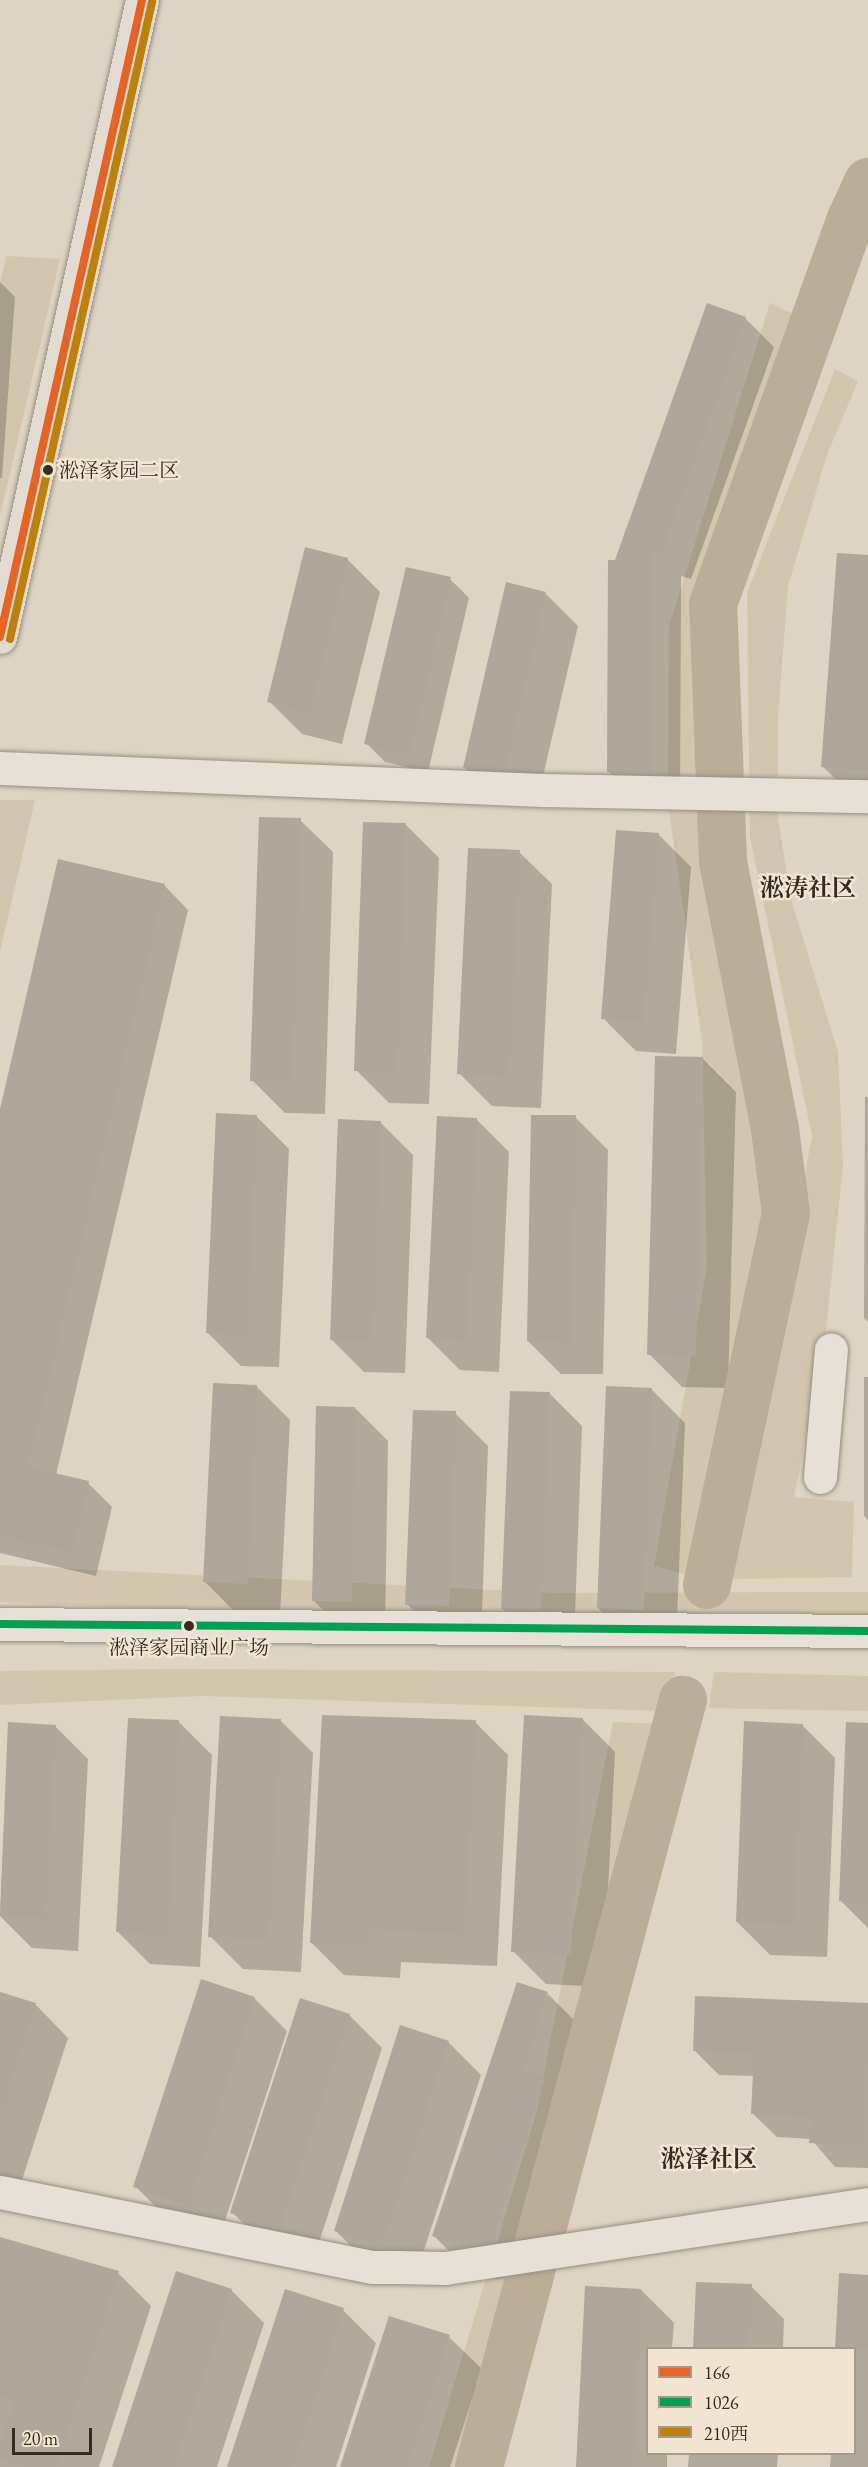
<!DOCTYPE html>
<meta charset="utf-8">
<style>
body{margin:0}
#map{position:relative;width:868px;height:2467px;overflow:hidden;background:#ded4c3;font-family:"EB Garamond","Noto Serif SC",serif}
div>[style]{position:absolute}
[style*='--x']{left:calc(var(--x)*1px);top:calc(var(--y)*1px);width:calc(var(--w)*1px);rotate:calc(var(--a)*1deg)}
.green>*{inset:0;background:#d3c6af}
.shadow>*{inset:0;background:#0003}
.river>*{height:48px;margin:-24px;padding:0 24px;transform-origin:24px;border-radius:24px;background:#bbae98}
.building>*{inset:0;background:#afa79b}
.roads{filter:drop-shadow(0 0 2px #958f84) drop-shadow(0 0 2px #958f84)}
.minor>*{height:33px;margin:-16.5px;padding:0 16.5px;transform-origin:16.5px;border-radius:16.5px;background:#e6e0d7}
.major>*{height:33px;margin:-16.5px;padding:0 16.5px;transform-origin:16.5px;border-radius:16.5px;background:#e1dbd1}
.bus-1>*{height:8px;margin:-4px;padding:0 4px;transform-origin:4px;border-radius:4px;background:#e96222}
.bus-2>*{height:8px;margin:-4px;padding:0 4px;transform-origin:4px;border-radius:4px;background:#03a04f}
.bus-3>*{height:8px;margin:-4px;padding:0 4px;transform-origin:4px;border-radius:4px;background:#bd810a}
.dots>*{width:16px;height:16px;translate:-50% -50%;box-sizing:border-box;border:3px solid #f1e5d1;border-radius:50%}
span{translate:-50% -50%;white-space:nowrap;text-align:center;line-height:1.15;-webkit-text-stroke:5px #f1e5d1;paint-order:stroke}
.bus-label{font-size:20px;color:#352c22}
.left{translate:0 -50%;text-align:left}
.neighbourhood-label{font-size:24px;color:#352c22;font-weight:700}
.legend{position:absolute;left:646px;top:2347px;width:210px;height:108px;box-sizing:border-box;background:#f1e5d1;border:2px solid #a69b8b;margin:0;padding:8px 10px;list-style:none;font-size:18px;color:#352c22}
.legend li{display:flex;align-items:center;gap:12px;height:30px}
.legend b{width:30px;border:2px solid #a69b8b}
.scale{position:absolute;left:12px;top:2428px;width:80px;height:27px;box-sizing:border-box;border:3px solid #352c22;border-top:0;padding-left:8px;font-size:18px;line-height:21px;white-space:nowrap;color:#352c22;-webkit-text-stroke:4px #f1e5d1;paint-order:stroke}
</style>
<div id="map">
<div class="green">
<i style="clip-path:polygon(6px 256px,60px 259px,0 516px,0 285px)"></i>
<i style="clip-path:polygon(770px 303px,802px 318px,704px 591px,705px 831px,774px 1153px,688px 1575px,654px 1566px,707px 1267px,702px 1041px,668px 803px,669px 626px)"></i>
<i style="clip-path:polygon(835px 369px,858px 381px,827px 455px,788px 586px,778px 718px,778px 818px,791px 899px,838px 1052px,843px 1166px,825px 1340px,794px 1497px,854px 1502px,852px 1577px,729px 1579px,812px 1136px,750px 837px,747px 593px)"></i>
<i style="clip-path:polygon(0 800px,35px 800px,0 952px)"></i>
<i style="clip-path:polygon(0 1565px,554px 1593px,868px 1592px,868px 1622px,506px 1624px,0 1602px)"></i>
<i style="clip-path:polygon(174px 1669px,675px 1672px,664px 1711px,203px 1696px,0 1705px,0 1671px)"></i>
<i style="clip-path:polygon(714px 1672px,868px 1676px,868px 1711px,709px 1708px)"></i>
<i style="clip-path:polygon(613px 1722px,664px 1724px,475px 2467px,429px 2467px,536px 2114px)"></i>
</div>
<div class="shadow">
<i style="clip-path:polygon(0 282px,15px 297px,2px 478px,0 478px)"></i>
<i style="clip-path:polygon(708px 305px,746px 319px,774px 347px,691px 579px,681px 576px,680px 801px,637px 800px,609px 772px,616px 561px)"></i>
<i style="clip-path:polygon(868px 557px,868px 800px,856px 799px,823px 767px)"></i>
<i style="clip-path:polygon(347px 559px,380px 592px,342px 744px,302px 734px,269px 701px)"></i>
<i style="clip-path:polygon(450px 579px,469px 598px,428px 772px,385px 762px,366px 743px)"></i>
<i style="clip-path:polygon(545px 593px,578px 626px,537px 802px,498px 800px,465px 768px)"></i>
<i style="clip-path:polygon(300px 820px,333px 852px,325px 1114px,285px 1113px,252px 1080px)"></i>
<i style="clip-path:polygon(406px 825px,439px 858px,429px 1104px,389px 1103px,356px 1070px)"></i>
<i style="clip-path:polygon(658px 834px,691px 867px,676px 1054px,636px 1051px,603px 1018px)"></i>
<i style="clip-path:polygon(519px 852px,552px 884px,541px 1108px,492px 1106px,459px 1073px)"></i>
<i style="clip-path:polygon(164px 885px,188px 910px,56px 1475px,88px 1483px,112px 1507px,96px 1576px,0 1553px,0 1115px)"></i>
<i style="clip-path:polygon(703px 1059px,736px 1092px,728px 1388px,682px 1387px,649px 1354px)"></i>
<i style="clip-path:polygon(865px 1097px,868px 1097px,868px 1322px,864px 1318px)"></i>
<i style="clip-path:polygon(256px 1116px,289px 1149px,279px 1367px,241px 1366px,208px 1333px)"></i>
<i style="clip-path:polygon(575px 1117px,608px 1150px,603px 1374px,561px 1374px,528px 1341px)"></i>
<i style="clip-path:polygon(476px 1119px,509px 1152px,499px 1372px,460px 1370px,427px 1337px)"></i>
<i style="clip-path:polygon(380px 1122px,413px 1155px,405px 1373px,364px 1372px,331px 1339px)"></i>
<i style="clip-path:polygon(864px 1377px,868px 1377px,868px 1520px,864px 1516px)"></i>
<i style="clip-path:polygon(257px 1387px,290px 1420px,280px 1616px,237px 1614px,204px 1581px)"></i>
<i style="clip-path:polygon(652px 1390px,685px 1423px,676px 1643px,631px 1641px,598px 1608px)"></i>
<i style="clip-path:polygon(549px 1393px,582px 1426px,574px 1642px,536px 1642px,503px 1609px)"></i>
<i style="clip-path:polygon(355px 1408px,388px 1441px,385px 1633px,346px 1633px,313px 1600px)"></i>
<i style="clip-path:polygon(455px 1413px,488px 1446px,481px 1639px,440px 1637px,407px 1604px)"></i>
<i style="clip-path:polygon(582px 1719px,615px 1752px,603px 1987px,546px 1984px,513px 1951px)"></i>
<i style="clip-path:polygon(280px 1720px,313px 1753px,301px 1972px,243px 1969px,210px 1936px)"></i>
<i style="clip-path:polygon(179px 1722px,212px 1755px,200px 1967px,150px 1964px,117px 1931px)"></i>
<i style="clip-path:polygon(475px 1722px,508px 1755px,497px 1966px,401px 1962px,400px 1978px,344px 1975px,311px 1942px)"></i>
<i style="clip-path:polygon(9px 1724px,55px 1726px,88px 1759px,78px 1951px,32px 1948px,0 1916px)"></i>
<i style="clip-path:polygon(868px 1724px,868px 1928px,841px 1901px)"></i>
<i style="clip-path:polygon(802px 1725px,835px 1758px,827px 1957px,770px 1955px,737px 1922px)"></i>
<i style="clip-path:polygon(0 1993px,36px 2005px,68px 2038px,21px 2183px,0 2176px)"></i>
<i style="clip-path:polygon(548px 1994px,580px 2026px,558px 2094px,577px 2112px,524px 2274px,497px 2279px,467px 2269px,434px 2236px)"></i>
<i style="clip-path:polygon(254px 1998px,287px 2031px,220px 2236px,168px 2219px,135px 2186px)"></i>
<i style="clip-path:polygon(697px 1998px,868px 2005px,868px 2168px,835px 2167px,811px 2139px,777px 2137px,752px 2113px,754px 2076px,719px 2075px,695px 2051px)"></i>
<i style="clip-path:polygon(349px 2015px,382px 2048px,313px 2261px,265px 2245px,232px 2212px)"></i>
<i style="clip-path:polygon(448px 2042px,481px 2075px,415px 2278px,368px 2263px,335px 2230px)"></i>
<i style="clip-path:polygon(0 2238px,118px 2273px,151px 2306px,99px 2467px,0 2467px)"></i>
<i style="clip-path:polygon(868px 2276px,868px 2467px,830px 2467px,831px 2454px,854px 2454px,854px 2348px)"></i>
<i style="clip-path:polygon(751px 2286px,784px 2319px,783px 2348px,694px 2348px)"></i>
<i style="clip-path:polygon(231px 2290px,264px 2323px,217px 2467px,114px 2467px)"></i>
<i style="clip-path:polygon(641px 2290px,674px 2323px,672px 2348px,648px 2348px,648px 2454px,667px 2454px,667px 2467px,577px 2467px)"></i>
<i style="clip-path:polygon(343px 2310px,376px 2343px,336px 2467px,229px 2467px)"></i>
<i style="clip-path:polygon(449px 2337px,482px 2369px,450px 2467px,342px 2467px)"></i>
<i style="clip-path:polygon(689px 2454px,778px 2454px,777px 2467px,688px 2467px)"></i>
</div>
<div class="river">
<i style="--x:707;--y:1585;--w:380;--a:-78"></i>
<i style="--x:786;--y:1213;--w:85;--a:-97.5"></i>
<i style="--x:775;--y:1129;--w:273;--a:-101"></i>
<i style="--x:723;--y:861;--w:257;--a:-92.2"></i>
<i style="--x:713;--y:604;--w:409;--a:-70.3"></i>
<i style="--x:851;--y:219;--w:41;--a:-65.3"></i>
<i style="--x:479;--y:2467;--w:794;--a:-75.11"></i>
</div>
<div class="building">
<i style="clip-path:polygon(707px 303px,746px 317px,662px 552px,653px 549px,652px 773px,607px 772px,608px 560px,615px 560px)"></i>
<i style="clip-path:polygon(305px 547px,348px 558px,310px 712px,267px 702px)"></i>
<i style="clip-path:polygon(837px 553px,868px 555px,868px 770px,821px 767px)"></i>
<i style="clip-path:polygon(406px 567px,451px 577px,410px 755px,364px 744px)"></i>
<i style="clip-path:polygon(506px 582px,546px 592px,505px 770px,463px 768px)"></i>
<i style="clip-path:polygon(259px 817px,301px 818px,292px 1082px,250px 1081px)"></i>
<i style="clip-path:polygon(363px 822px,406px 823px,397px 1072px,354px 1071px)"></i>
<i style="clip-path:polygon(616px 830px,659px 833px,643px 1022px,601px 1019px)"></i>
<i style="clip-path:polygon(468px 848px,520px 850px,509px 1076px,457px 1074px)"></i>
<i style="clip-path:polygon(58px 859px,165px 884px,28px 1467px,89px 1481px,72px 1552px,0 1535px,0 1109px)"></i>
<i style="clip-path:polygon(655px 1056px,703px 1057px,696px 1356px,647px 1355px)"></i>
<i style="clip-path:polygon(216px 1113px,257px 1115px,247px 1335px,206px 1333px)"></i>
<i style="clip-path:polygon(531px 1115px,576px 1115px,571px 1342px,527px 1341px)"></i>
<i style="clip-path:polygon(437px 1116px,477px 1118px,467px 1340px,426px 1338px)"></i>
<i style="clip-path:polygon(338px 1119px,381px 1121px,373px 1341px,330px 1340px)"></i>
<i style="clip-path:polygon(213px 1383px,257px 1385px,248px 1584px,203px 1582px)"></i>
<i style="clip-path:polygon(606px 1386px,652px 1388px,644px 1610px,597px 1608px)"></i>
<i style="clip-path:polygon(510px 1391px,550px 1392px,541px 1610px,501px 1609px)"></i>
<i style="clip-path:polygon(316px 1406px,355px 1407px,352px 1601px,312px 1601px)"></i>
<i style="clip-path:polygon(413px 1410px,456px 1411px,449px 1606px,405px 1605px)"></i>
<i style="clip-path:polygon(322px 1715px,476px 1720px,464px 1934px,369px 1929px,368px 1946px,310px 1943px)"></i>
<i style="clip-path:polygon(524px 1715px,583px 1718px,571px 1955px,511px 1952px)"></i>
<i style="clip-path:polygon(220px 1716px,281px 1719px,269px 1940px,208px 1937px)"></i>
<i style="clip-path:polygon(128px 1718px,179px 1720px,168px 1935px,116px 1932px)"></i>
<i style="clip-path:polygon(744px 1721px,803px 1724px,794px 1924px,736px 1922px)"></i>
<i style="clip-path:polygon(8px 1722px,56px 1725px,45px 1918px,0 1916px)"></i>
<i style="clip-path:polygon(846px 1722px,868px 1723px,868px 1903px,839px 1901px)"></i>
<i style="clip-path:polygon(201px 1979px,255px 1997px,188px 2205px,133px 2187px)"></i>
<i style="clip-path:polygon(517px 1982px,548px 1992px,523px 2071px,545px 2078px,492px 2242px,463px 2246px,432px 2236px)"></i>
<i style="clip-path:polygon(0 1992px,36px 2003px,4px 2102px,0 2101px)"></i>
<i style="clip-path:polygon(695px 1996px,868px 2003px,863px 2145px,809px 2143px,811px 2116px,751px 2114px,754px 2053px,693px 2051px)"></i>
<i style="clip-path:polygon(300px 1998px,350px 2014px,280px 2229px,230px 2213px)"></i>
<i style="clip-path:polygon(400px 2025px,449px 2041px,382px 2246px,334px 2231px)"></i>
<i style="clip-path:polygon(0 2237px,119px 2271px,56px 2467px,28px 2467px,0 2458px,0 2444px,15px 2399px,0 2397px)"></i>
<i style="clip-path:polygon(176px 2271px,232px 2289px,174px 2467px,112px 2467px)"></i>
<i style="clip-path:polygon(839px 2273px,868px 2275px,868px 2349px,835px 2349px)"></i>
<i style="clip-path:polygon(696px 2282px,752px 2284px,749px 2349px,693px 2349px)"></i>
<i style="clip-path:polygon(585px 2286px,641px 2289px,633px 2467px,576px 2467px)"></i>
<i style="clip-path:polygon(285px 2289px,344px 2308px,293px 2467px,227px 2467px)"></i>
<i style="clip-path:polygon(389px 2316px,450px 2335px,407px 2467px,340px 2467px)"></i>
</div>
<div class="roads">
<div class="minor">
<i style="--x:0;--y:768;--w:543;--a:2.32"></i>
<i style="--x:543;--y:790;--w:325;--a:1.1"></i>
<i style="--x:820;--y:1477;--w:128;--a:-85.1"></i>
<i style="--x:0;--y:1624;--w:868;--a:0.46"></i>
<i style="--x:0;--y:2192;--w:380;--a:11.4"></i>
<i style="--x:373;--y:2267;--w:24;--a:0"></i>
<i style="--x:397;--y:2267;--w:48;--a:1.2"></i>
<i style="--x:445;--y:2268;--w:428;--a:-8.6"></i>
</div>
<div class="major">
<i style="--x:0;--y:637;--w:653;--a:-77.43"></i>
</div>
</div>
<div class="bus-1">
<i style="--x:0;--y:637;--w:653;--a:-77.43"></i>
</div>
<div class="bus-2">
<i style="--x:0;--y:1624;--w:868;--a:0.46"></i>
</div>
<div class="bus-3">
<i style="--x:10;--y:639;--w:653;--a:-77.43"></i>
</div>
<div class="dots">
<i style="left:48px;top:470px;background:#352c22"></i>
<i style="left:189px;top:1626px;background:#352c22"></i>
</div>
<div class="bus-label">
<span class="left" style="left:59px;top:470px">淞泽家园二区</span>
<span style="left:189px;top:1647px">淞泽家园商业广场</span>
</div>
<div class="neighbourhood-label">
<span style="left:808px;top:888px">淞涛社区</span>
<span style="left:709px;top:2159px">淞泽社区</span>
</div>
<ul class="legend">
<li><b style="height:8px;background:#e96222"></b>166</li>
<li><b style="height:8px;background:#03a04f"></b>1026</li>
<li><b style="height:8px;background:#bd810a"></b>210西</li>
</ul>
<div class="scale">20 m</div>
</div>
